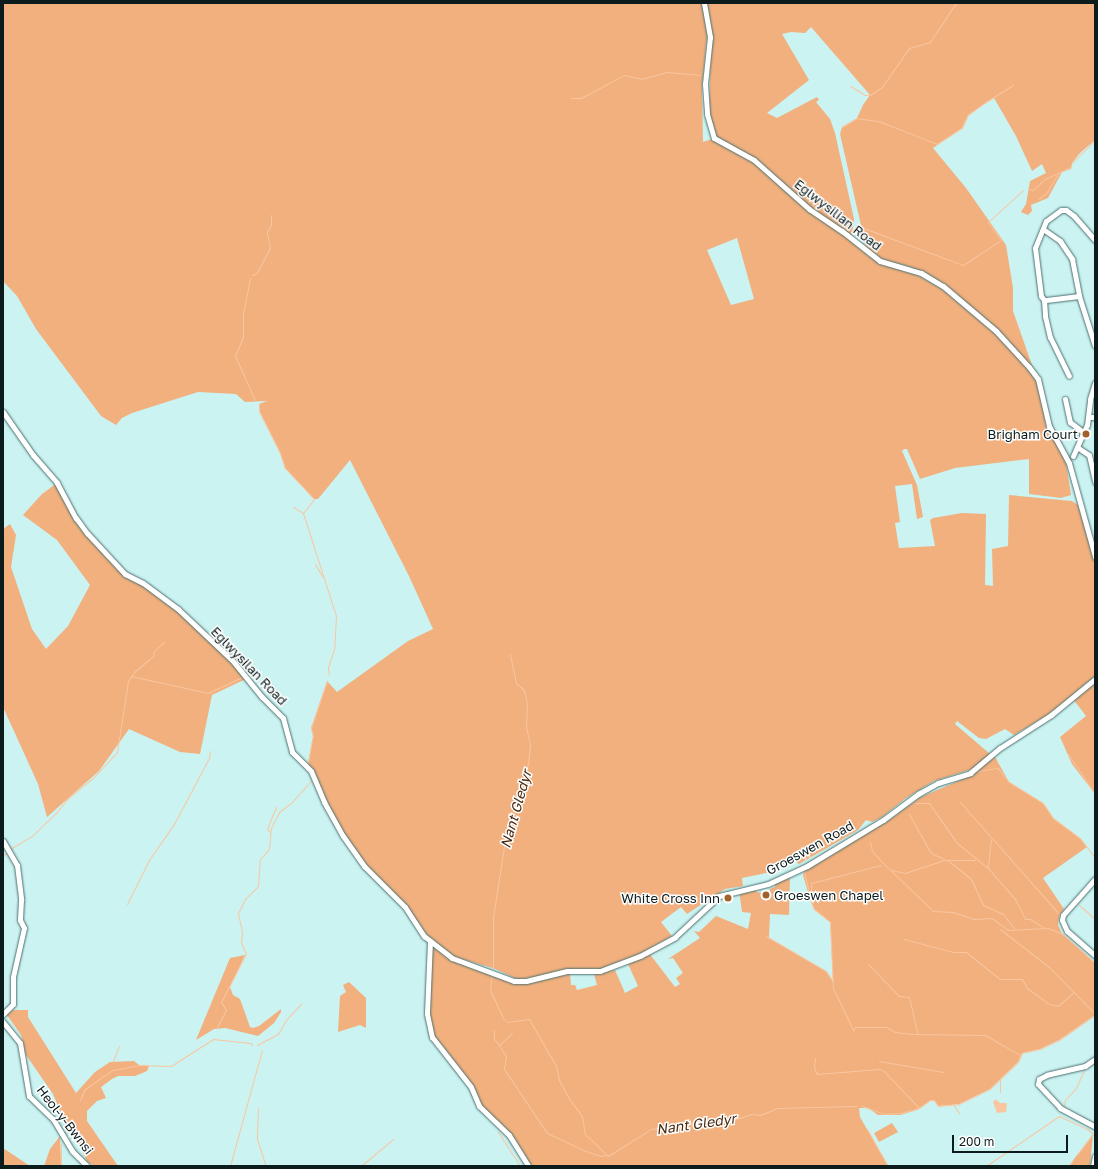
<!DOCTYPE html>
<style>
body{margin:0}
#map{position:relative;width:1098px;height:1169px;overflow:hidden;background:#cbf3f2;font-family:"Golos Text",sans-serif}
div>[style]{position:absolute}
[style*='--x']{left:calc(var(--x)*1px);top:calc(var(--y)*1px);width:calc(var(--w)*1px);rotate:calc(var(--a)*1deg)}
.green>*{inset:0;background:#f1b07e}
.water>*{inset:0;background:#f9c6a0}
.stream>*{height:1px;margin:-0.5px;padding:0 0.5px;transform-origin:0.5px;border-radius:0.5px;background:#f9c6a0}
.roads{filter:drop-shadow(0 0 1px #4b6f6e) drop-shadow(0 0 1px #4b6f6e)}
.minor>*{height:5px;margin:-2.5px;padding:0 2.5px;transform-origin:2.5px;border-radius:2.5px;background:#fff}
.dots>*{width:11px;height:11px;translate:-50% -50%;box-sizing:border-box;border:2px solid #fff;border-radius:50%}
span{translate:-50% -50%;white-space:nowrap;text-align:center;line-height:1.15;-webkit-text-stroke:3px #fff;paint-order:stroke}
.street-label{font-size:13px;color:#0c1b1b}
.poi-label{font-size:13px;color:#0c1b1b}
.right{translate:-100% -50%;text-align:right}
.left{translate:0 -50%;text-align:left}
.water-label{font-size:14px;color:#49290c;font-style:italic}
.frame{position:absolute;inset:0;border:4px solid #0c1b1b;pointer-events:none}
.scale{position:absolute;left:952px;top:1135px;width:116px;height:18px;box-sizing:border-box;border:2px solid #0c1b1b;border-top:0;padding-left:5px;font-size:12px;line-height:14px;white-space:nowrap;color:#0c1b1b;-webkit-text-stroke:3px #fff;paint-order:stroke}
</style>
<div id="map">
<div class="green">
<i style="clip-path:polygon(evenodd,3px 3px,702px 3px,708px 28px,702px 87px,703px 142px,712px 139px,758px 165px,869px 256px,882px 264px,908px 270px,942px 289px,992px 331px,1033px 374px,1040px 390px,1047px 433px,1051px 434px,1066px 463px,1071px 495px,1061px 498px,1029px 494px,1029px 459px,955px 468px,920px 479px,907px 449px,904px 449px,902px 451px,917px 485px,923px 517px,917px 519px,912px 484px,895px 486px,900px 522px,895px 523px,899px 548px,935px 546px,930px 520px,933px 518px,962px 513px,986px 514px,985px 585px,993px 586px,992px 549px,1008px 546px,1009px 495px,1072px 501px,1078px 505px,1095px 561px,1095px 676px,1053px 712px,1014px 735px,1005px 729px,986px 739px,979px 738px,957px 721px,955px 724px,990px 754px,972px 769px,934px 781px,906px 798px,882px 817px,872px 822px,866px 820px,858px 830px,799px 864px,792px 858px,771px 872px,742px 878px,743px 886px,725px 889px,687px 914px,681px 907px,661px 922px,672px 936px,627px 961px,598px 970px,519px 980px,493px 968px,454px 957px,431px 940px,402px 901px,371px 871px,343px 834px,308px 763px,313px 736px,311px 728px,327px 681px,337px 692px,408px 641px,433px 629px,409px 576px,350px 460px,318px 499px,314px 499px,285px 468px,280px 453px,259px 411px,259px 404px,267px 401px,245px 402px,236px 394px,198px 392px,132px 413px,122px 418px,116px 425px,101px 416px,36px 329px,17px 296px,3px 281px,3px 3px,737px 238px,754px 299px,731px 305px,707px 250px,737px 238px)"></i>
<i style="clip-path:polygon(706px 3px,1095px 3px,1095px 140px,1080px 153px,1072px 163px,1071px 169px,1062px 172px,1048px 198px,1031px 205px,1032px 211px,1028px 215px,1021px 212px,1026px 204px,1030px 181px,1046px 173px,1042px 164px,1032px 171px,1016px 136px,994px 98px,968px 115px,962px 128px,933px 148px,966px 188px,1006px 245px,1013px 288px,1013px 311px,1033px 368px,933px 277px,907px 266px,884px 261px,866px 247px,840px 134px,842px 127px,857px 118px,863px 105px,870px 95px,811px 27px,805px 33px,791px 32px,782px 34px,809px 80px,767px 113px,777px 118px,817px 97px,819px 100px,816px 102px,830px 119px,835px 133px,854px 219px,852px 235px,809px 208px,751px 156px,715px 136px,709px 112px,711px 41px)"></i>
<i style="clip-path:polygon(57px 483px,83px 528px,125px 574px,178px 609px,248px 678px,212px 695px,200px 754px,180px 752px,129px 729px,99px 771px,47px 817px,38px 784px,3px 707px,3px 529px,10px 524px,16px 535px,11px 567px,32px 629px,46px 649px,68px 626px,90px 585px,57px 540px,23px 515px,42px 494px)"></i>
<i style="clip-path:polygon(1095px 681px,1095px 794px,1072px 764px,1060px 737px,1086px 716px,1073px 699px)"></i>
<i style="clip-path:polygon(995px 757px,1009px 782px,1043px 803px,1053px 818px,1080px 838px,1087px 847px,1043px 878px,1064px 909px,1059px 917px,1058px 925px,1062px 934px,1095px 963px,1095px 1015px,1059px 1040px,1040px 1049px,1022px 1053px,1018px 1062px,990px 1089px,959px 1104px,938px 1106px,934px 1100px,931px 1100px,917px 1110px,900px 1115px,878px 1115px,868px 1108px,859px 1108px,860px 1117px,888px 1166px,531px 1166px,515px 1139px,479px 1103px,475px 1092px,434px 1037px,429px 1016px,431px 946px,467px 966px,517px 983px,570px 973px,571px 985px,575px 985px,577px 990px,597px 985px,594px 974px,615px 970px,625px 993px,638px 986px,628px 964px,649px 953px,675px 987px,680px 984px,676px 978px,683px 973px,673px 958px,668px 959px,700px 938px,694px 931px,699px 932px,716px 916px,748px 929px,751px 913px,742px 912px,739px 890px,756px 889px,756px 892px,763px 893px,763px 898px,770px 898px,770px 889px,775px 887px,775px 883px,790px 875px,789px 915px,770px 914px,769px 938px,826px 971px,833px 982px,830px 922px,814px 909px,811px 902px,803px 875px,805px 868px,849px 841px,885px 823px,921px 797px,970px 776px)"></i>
<i style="clip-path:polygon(245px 955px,230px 987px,233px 995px,240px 999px,250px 1027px,253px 1028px,259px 1026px,281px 1009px,281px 1012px,274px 1023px,258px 1036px,225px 1028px,214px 1029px,196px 1040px,230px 958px)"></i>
<i style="clip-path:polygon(349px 982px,366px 998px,366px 1028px,360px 1025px,338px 1032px,340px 996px,346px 992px,343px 985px)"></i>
<i style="clip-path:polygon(13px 1010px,28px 1010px,28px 1017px,76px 1093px,95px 1072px,110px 1062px,134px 1061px,139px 1065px,149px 1066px,147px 1071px,135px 1076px,118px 1076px,112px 1079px,101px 1087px,106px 1098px,97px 1101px,87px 1111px,87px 1121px,118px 1166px,93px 1166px,87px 1161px,74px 1135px,68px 1130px,53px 1094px,26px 1055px,21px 1035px,7px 1015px)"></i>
<i style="clip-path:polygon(892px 1123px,898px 1132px,879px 1142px,874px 1133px)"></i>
<i style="clip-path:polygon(1093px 1134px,1090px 1166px,1069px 1166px,1077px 1155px)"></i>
<i style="clip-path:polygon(60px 1136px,61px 1166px,44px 1166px,50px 1149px)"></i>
<i style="clip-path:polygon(3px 1148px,30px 1166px,3px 1166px)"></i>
</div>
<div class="water">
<i style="clip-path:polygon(996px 1099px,1000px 1103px,1007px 1103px,1006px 1112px,997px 1113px,993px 1102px)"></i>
</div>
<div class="stream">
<i style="--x:850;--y:86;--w:17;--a:31"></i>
<i style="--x:865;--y:95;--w:5;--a:0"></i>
<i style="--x:870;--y:95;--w:14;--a:-34"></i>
<i style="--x:882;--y:87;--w:47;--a:-55.3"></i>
<i style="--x:909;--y:48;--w:22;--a:-16"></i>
<i style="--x:930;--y:42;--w:47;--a:-56.3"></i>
<i style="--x:571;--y:98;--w:10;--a:0"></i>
<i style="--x:581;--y:98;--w:49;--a:-28.1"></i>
<i style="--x:624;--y:75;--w:17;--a:13"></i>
<i style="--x:641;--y:79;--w:27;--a:-15"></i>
<i style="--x:667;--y:72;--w:33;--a:5"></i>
<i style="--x:842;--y:127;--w:17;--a:-31"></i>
<i style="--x:857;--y:118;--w:24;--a:9"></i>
<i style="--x:881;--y:122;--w:60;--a:21.4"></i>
<i style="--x:937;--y:144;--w:30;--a:-33"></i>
<i style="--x:962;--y:128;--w:14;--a:-65"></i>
<i style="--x:968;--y:115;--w:20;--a:-37"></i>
<i style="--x:984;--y:103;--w:34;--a:-32"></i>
<i style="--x:1072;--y:163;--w:33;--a:-45"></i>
<i style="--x:1030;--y:189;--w:3;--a:18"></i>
<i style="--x:1033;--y:190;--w:16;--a:-43"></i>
<i style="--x:1045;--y:179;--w:29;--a:-25"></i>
<i style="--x:1039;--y:199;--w:11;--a:-41"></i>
<i style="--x:1047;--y:192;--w:21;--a:-59"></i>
<i style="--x:860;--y:229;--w:6;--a:0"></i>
<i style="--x:866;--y:229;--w:103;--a:20.4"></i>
<i style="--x:963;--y:265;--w:45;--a:-33.3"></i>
<i style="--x:1001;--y:240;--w:22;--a:-126"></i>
<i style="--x:988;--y:222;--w:47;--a:-42.4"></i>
<i style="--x:252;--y:275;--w:5;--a:-22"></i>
<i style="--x:257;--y:273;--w:28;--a:-63"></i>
<i style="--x:270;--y:248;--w:16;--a:-101"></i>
<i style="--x:267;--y:232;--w:8;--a:-60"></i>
<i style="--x:271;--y:225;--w:10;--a:-90"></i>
<i style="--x:250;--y:278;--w:38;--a:101"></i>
<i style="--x:243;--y:315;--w:22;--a:90"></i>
<i style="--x:243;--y:337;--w:21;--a:113"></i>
<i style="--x:235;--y:356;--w:48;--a:65.6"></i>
<i style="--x:259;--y:404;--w:7;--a:90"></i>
<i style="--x:259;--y:411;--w:47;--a:63.4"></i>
<i style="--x:280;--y:453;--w:16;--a:72"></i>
<i style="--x:285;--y:468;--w:42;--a:46.9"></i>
<i style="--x:314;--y:499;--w:18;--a:128"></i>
<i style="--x:303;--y:513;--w:108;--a:72.2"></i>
<i style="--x:336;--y:616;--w:33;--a:93"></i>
<i style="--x:334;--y:649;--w:20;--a:108"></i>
<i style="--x:328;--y:668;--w:7;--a:82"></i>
<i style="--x:293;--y:507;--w:12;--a:31"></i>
<i style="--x:315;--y:564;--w:14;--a:60"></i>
<i style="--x:131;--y:676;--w:79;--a:12.4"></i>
<i style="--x:208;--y:693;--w:38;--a:-25"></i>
<i style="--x:1068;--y:754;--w:48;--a:56"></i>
<i style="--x:308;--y:763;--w:27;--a:-80"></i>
<i style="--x:313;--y:736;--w:8;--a:-104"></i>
<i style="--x:311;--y:728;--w:50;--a:-71.2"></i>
<i style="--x:978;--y:771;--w:20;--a:-9"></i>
<i style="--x:998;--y:768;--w:18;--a:52"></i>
<i style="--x:1009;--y:782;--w:40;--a:32"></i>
<i style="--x:1043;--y:803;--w:18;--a:56"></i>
<i style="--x:1053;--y:818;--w:34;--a:37"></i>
<i style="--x:1080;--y:838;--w:25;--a:53"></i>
<i style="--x:960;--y:802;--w:149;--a:48.5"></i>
<i style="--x:915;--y:803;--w:14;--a:0"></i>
<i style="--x:929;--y:803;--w:49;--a:55"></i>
<i style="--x:957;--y:843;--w:38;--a:39"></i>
<i style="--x:987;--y:867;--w:43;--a:48.8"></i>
<i style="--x:1015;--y:899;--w:22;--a:63"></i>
<i style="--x:1025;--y:919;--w:5;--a:0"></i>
<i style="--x:1030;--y:919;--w:15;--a:32"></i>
<i style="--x:909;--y:814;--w:45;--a:60.6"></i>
<i style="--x:931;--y:853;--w:21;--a:25"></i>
<i style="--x:950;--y:862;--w:27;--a:39"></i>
<i style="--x:971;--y:879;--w:29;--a:65"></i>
<i style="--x:983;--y:905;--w:22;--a:24"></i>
<i style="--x:1003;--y:914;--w:18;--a:52"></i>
<i style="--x:270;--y:832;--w:4;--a:-135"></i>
<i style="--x:267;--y:829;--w:24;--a:-68"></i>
<i style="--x:870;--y:842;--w:9;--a:77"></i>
<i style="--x:872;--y:851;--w:13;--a:48"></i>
<i style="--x:881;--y:861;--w:72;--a:43.9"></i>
<i style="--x:933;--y:911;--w:20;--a:3"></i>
<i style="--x:953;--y:912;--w:21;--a:19"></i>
<i style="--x:973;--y:919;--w:19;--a:-3"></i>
<i style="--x:992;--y:918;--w:20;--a:37"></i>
<i style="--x:1008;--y:930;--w:40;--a:-2.9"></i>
<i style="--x:1048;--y:928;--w:16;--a:22"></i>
<i style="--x:1063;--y:934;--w:43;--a:42.2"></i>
<i style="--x:10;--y:849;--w:27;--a:-31"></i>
<i style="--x:33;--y:835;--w:33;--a:-44"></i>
<i style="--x:57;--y:812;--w:16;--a:-52"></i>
<i style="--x:67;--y:799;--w:32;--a:-39"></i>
<i style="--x:92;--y:779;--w:37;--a:-47"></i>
<i style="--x:117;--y:752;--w:72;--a:-81.2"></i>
<i style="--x:128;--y:681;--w:11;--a:-56"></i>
<i style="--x:134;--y:672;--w:26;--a:-40"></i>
<i style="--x:154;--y:655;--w:3;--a:-108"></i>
<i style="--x:153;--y:652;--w:15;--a:-42"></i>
<i style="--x:3;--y:855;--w:4;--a:-27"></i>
<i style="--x:947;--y:860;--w:28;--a:0"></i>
<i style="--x:988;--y:867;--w:28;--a:-84"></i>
<i style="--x:891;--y:870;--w:14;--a:12"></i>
<i style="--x:905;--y:873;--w:41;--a:-18.4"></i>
<i style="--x:804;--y:871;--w:32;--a:77"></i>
<i style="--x:811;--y:902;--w:8;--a:67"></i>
<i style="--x:814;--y:909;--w:21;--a:39"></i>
<i style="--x:830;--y:922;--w:66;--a:87.4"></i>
<i style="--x:833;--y:988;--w:47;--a:64.5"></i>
<i style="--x:853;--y:1030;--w:4;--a:-56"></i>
<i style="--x:855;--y:1027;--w:31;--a:0"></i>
<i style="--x:886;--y:1027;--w:10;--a:29"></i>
<i style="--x:895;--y:1032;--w:17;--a:7"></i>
<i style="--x:912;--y:1034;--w:73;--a:0.8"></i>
<i style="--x:985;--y:1035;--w:39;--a:30"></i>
<i style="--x:811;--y:891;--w:8;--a:-90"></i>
<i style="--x:811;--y:883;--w:72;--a:-14.4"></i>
<i style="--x:127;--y:904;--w:49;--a:-63.4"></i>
<i style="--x:149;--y:860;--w:44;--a:-55.2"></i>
<i style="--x:174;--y:824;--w:75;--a:-62.1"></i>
<i style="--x:209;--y:758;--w:7;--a:-82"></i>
<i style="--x:1079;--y:905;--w:21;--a:41"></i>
<i style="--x:1000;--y:929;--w:62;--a:37.8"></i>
<i style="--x:1049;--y:967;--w:66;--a:45.6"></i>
<i style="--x:766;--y:936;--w:69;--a:30.3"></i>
<i style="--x:826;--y:971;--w:12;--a:55"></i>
<i style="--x:904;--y:939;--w:51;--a:14.9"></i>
<i style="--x:953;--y:952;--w:13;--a:0"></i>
<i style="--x:966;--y:952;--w:43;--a:38.5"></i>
<i style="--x:1000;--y:979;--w:22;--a:0"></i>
<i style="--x:1022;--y:979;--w:10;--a:61"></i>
<i style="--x:1027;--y:988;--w:27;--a:36"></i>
<i style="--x:1049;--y:1004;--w:9;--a:13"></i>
<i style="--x:1058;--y:1006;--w:21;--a:-41"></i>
<i style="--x:868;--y:964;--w:45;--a:45.9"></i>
<i style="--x:899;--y:996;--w:10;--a:6"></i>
<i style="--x:909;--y:997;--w:37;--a:77"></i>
<i style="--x:493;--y:968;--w:51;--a:-90"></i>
<i style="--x:493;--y:917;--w:84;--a:-81.1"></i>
<i style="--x:506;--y:834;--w:37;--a:-68"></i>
<i style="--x:520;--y:800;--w:12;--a:-90"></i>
<i style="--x:520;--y:788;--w:25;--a:-72"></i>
<i style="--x:528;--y:764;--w:20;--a:-84"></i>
<i style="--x:530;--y:744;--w:17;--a:-103"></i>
<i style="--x:526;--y:727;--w:23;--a:-88"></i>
<i style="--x:527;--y:704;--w:14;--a:-102"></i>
<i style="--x:524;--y:690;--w:11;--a:-139"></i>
<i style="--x:516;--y:683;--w:30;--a:-102"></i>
<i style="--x:492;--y:974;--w:16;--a:97"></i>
<i style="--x:490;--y:990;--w:31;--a:65"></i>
<i style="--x:503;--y:1018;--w:6;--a:45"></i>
<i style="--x:507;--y:1022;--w:22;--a:-8"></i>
<i style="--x:529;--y:1019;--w:54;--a:60.1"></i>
<i style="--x:556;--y:1066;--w:14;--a:78"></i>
<i style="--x:559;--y:1080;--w:19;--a:62"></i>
<i style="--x:568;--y:1097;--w:24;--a:54"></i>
<i style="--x:582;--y:1116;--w:18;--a:81"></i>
<i style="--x:585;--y:1134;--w:32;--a:44"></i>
<i style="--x:608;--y:1156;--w:51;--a:-32.1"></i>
<i style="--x:651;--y:1129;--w:90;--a:-7"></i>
<i style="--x:740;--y:1118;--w:12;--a:-20"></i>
<i style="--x:751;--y:1114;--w:9;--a:6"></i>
<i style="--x:760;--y:1115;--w:18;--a:-22"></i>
<i style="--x:777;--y:1108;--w:80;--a:-1.4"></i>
<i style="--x:217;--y:1027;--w:19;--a:-62"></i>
<i style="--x:226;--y:1010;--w:9;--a:-122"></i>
<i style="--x:221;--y:1002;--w:54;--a:-62.5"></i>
<i style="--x:246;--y:954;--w:13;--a:-113"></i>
<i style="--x:241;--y:942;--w:10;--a:-84"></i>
<i style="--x:242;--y:932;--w:19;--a:-102"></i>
<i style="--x:238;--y:913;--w:16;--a:-63"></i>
<i style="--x:245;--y:899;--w:18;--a:-45"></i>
<i style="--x:258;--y:886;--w:27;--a:-86"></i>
<i style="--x:260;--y:859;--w:13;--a:-48"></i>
<i style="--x:269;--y:849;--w:21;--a:-85"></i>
<i style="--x:271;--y:828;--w:18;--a:-63"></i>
<i style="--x:279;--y:812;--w:15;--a:-37"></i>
<i style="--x:291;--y:803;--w:31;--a:-48"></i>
<i style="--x:494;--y:1030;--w:9;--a:90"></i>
<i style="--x:494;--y:1039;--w:8;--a:50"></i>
<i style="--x:512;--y:1033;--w:18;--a:137"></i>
<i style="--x:499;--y:1045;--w:13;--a:58"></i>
<i style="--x:506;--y:1056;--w:13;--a:99"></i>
<i style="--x:504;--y:1069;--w:77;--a:56.1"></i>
<i style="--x:547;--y:1133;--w:40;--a:25"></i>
<i style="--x:583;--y:1150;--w:18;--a:19"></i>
<i style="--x:600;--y:1156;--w:5;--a:-11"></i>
<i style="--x:257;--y:1045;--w:24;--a:-28"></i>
<i style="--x:278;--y:1034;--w:16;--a:-60"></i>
<i style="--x:286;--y:1020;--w:23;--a:-47"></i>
<i style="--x:815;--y:1058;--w:10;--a:96"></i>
<i style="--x:814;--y:1068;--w:7;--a:63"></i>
<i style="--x:817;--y:1074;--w:62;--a:-4.6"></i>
<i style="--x:879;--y:1069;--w:5;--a:22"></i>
<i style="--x:884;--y:1071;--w:50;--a:46.6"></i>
<i style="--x:113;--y:1061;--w:16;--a:-68"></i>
<i style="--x:879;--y:1061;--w:65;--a:9.8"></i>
<i style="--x:1000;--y:1078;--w:14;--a:90"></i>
<i style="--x:80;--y:1100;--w:12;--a:-66"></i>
<i style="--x:85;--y:1089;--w:33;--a:-35"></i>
<i style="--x:112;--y:1070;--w:27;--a:-10"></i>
<i style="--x:139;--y:1065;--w:32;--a:2"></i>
<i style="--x:171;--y:1066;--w:50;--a:-32.7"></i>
<i style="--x:213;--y:1039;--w:38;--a:6"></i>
<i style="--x:251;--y:1043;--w:3;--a:72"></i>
<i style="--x:953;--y:1104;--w:11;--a:56"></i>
<i style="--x:862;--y:1106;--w:23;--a:20"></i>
<i style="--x:884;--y:1114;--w:17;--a:-3"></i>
<i style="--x:901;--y:1113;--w:19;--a:-16"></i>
<i style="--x:919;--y:1108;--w:14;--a:-36"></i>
<i style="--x:930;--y:1100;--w:4;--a:0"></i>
<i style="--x:934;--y:1100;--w:7;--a:56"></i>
<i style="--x:938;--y:1106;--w:21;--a:-5"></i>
<i style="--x:959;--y:1104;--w:34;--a:-26"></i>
<i style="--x:990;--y:1089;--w:39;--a:-44"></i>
<i style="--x:1018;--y:1062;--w:10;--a:-66"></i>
<i style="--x:1022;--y:1053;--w:18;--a:-13"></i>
<i style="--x:1040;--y:1049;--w:21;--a:-25"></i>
<i style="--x:1059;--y:1040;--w:44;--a:-34.8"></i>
<i style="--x:1064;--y:1107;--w:7;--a:-82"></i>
<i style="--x:1065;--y:1100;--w:16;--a:-47"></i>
<i style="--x:1076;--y:1088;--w:20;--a:-66"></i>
<i style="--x:258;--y:1108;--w:31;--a:92"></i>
<i style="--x:257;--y:1139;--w:28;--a:72"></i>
<i style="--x:867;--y:1129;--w:43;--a:60.4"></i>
<i style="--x:65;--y:1132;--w:4;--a:-34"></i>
<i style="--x:498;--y:1132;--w:40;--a:57.1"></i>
<i style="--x:61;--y:1143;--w:23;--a:90"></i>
<i style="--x:230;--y:1166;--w:120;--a:-74.6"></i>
<i style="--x:361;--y:1166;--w:42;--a:-40.2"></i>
<i style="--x:986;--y:1166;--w:88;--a:-34.4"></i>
<i style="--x:1059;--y:1116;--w:31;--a:25"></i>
<i style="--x:1087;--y:1129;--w:8;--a:40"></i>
<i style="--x:1093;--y:1134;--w:26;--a:127"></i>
<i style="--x:1069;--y:1166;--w:7;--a:-56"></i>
</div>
<div class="roads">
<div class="minor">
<i style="--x:704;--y:3;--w:35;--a:80"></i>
<i style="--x:710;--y:37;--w:47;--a:96.1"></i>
<i style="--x:705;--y:84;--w:30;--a:86"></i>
<i style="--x:707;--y:114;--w:25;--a:74"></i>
<i style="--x:714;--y:138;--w:46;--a:28.8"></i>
<i style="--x:754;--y:160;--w:74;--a:41.7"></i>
<i style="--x:809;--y:209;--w:40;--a:34"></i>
<i style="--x:842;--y:231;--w:48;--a:38.3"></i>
<i style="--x:880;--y:261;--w:43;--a:16.3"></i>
<i style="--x:921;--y:273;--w:26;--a:31"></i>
<i style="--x:943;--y:286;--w:70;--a:40.3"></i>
<i style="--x:996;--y:331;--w:49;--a:47.5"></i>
<i style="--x:1029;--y:367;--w:15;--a:53"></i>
<i style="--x:1038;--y:379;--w:48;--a:76.8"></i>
<i style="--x:1049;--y:426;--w:42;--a:61.6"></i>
<i style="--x:1069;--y:463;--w:98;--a:74.5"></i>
<i style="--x:1043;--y:229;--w:21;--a:35"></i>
<i style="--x:1060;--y:241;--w:22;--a:56"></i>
<i style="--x:1072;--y:259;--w:38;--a:79"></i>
<i style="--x:1079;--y:296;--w:52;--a:72.3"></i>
<i style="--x:1079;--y:296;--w:35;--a:173"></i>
<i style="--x:1044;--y:300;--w:5;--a:-127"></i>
<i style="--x:1041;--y:296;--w:48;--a:-97.1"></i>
<i style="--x:1035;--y:248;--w:29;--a:-68"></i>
<i style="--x:1046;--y:221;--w:19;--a:-36"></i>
<i style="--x:1061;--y:210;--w:5;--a:0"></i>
<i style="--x:1066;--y:210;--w:10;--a:37"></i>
<i style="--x:1074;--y:216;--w:32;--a:49"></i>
<i style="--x:1044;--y:300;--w:16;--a:86"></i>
<i style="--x:1045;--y:316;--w:22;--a:77"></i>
<i style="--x:1050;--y:337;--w:43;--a:64"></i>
<i style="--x:1065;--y:399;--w:24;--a:78"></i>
<i style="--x:1070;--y:422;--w:18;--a:38"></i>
<i style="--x:3;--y:412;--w:52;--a:55.1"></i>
<i style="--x:33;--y:455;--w:37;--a:49"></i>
<i style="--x:57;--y:483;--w:40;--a:62"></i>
<i style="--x:76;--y:518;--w:19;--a:54"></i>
<i style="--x:87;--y:533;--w:56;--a:47.2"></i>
<i style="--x:125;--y:574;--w:20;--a:27"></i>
<i style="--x:143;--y:583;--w:44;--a:36.6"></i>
<i style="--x:178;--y:609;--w:74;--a:43.4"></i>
<i style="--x:232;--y:660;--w:48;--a:51"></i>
<i style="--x:262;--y:697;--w:30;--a:45"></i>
<i style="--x:283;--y:718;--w:35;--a:75"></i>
<i style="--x:292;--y:752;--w:27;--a:45"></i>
<i style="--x:311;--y:771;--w:34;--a:67"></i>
<i style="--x:324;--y:802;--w:39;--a:61"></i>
<i style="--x:343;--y:836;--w:37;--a:55"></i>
<i style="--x:364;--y:866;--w:58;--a:45"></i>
<i style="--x:405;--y:907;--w:35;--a:57"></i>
<i style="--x:424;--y:936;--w:36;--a:38"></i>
<i style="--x:452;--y:958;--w:66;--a:20.4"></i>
<i style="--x:514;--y:981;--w:12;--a:0"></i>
<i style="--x:526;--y:981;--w:42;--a:-13.7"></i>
<i style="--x:567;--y:971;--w:33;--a:0"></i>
<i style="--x:600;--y:971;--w:43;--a:-20.6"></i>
<i style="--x:640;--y:956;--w:40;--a:-28"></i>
<i style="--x:675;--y:937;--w:60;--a:-43"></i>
<i style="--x:719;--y:896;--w:50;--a:-13.8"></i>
<i style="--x:768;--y:884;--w:43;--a:-24.8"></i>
<i style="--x:807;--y:866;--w:89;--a:-31.2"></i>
<i style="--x:883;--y:820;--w:44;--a:-36.6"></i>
<i style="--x:918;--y:794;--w:23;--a:-29"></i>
<i style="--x:938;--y:783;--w:34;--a:-17"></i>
<i style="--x:970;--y:773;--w:39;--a:-40"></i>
<i style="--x:1000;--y:748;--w:61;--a:-32.9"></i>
<i style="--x:1051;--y:715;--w:57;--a:-39.3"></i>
<i style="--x:1088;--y:417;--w:7;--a:0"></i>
<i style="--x:1077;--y:447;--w:14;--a:34"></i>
<i style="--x:1089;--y:455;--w:28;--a:77"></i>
<i style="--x:1073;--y:456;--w:34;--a:-66"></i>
<i style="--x:1087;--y:425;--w:26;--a:-83"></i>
<i style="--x:1090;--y:399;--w:17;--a:-73"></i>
<i style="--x:3;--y:841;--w:28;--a:60"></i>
<i style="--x:17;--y:865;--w:35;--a:83"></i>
<i style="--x:21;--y:900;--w:20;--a:93"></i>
<i style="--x:20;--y:920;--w:9;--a:63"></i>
<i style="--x:24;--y:928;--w:50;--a:102.7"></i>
<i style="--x:13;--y:977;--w:27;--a:90"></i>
<i style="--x:13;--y:1004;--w:14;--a:135"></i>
<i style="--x:1095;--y:879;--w:48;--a:131.6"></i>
<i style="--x:1063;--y:915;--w:5;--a:101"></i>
<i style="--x:1062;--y:920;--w:12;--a:66"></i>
<i style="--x:1067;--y:931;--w:37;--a:41"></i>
<i style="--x:430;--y:941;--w:73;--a:92.4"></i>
<i style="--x:427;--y:1014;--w:24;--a:78"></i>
<i style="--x:432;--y:1037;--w:63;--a:52"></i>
<i style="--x:471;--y:1087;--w:21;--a:67"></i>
<i style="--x:479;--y:1106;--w:42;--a:44"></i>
<i style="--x:509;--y:1135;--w:36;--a:58"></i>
<i style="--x:3;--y:1022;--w:27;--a:51"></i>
<i style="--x:20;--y:1043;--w:54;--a:80.4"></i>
<i style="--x:29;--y:1096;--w:33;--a:44"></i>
<i style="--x:53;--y:1119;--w:37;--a:59"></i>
<i style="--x:72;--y:1151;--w:21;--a:45"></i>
<i style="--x:1095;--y:1059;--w:12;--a:145"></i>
<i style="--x:1085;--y:1066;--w:39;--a:167"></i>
<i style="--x:1047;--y:1075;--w:9;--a:153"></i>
<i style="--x:1039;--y:1079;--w:5;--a:101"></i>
<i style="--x:1038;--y:1084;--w:33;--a:47"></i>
<i style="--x:1060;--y:1108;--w:40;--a:28"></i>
<i style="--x:1093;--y:1166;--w:10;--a:-79"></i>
</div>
</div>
<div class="dots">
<i style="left:1086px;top:434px;background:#a1612a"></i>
<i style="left:766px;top:895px;background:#a1612a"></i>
<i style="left:728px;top:898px;background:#a1612a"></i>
</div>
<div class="street-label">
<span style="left:838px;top:215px;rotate:38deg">Eglwysilian Road</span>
<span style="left:249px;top:666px;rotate:46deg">Eglwysilan Road</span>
<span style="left:810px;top:848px;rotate:-29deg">Groeswen Road</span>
<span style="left:65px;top:1120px;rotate:52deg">Heol-y-Bwnsi</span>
</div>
<div class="poi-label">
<span class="right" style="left:1078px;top:434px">Brigham Court</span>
<span class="left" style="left:774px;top:895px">Groeswen Chapel</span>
<span class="right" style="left:720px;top:898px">White Cross Inn</span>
</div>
<div class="water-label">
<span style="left:516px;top:809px;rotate:-74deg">Nant Gledyr</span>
<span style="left:696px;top:1124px;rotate:-8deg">Nant Gledyr</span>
</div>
<div class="frame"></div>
<div class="scale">200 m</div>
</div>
